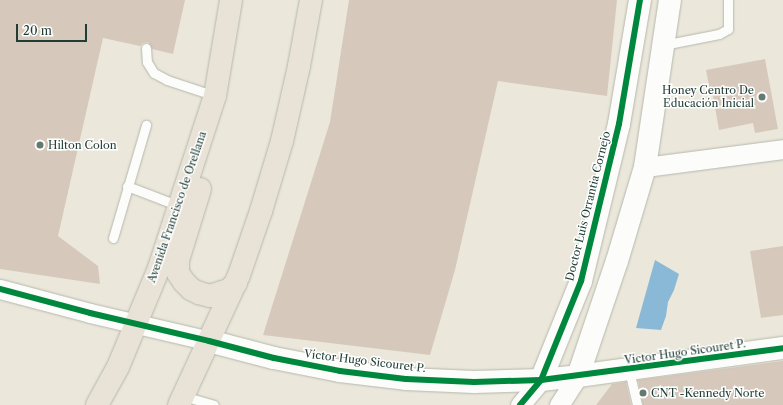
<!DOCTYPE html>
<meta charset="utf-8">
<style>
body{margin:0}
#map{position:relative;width:783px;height:405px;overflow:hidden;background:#ebe8db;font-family:"Libre Caslon Text",serif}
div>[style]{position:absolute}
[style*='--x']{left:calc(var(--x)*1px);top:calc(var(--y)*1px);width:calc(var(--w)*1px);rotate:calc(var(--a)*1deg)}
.water>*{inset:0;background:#8ab9d7}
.building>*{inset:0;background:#d7c8bc}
.roads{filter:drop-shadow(0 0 1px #b6b7ae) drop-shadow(0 0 1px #b6b7ae)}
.service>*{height:9px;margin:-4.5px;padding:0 4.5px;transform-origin:4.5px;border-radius:4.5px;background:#fcfcfa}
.minor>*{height:19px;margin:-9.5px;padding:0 9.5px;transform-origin:9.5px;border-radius:9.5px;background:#fcfcfa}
.tertiary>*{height:22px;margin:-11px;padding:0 11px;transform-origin:11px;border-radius:11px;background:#fcfcfa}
.primary>*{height:22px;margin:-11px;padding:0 11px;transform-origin:11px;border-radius:11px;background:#e9e3d7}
.cycleway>*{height:6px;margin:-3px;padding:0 3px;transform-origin:3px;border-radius:3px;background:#00873e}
.dots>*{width:11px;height:11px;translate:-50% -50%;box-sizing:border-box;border:2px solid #fff;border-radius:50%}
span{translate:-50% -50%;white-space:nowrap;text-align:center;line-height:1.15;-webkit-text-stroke:3px #fff;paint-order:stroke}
.poi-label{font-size:11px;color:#1f3d34}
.right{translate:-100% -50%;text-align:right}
.left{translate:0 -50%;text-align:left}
.street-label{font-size:11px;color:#1f3d34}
.scale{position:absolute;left:16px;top:24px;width:71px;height:18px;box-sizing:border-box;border:2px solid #1f3d34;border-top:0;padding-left:5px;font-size:12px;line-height:14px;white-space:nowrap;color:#1f3d34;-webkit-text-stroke:3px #fff;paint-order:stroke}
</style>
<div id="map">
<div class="water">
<i style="clip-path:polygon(655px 260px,679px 274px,674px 290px,668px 302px,666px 316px,661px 330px,636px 328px)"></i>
</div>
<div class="building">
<i style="clip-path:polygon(0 0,185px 0,173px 54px,152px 49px,148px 42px,143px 43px,140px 46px,103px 38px,58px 236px,98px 266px,100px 284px,0 269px)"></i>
<i style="clip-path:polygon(349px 0,617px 0,607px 96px,498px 81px,455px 270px,430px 355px,263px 335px,330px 122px)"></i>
<i style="clip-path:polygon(765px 59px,778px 129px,755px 133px,753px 123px,719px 130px,712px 90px,710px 91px,706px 70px)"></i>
<i style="clip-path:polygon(783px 246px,783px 315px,761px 318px,750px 251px)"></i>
<i style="clip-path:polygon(783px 361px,783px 405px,643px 405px,638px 380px)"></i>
<i style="clip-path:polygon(626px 382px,631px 405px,596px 405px,612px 384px)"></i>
</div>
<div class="roads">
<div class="service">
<i style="--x:663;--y:45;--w:57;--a:-11.1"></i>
<i style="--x:719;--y:34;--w:10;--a:-29"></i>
<i style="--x:728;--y:29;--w:29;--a:-90"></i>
<i style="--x:146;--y:48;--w:14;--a:86"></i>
<i style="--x:147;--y:62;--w:13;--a:58"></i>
<i style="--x:154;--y:73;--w:15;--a:28"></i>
<i style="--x:167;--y:80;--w:51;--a:18.4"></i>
<i style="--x:127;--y:186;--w:56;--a:21"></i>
<i style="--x:113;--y:238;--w:118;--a:-73.7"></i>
<i style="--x:629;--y:370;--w:36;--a:77"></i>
<i style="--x:183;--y:396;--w:32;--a:16"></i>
</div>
<div class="minor">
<i style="--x:645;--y:167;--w:139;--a:-7.4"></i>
<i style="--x:0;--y:289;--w:93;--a:14.9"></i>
<i style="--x:90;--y:313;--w:122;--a:13.2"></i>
<i style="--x:520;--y:405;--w:33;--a:-50"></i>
<i style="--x:559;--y:405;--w:35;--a:-57"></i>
</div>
<div class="tertiary">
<i style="--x:209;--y:341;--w:67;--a:14.7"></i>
<i style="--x:274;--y:358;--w:67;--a:11.1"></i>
<i style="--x:340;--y:371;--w:66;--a:6.9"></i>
<i style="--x:406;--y:379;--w:68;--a:2.5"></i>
<i style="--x:474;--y:382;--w:67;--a:-1.7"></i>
<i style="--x:541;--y:380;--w:37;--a:-6"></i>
<i style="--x:578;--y:376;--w:207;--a:-7.8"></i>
<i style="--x:578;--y:376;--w:121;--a:-71.3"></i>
<i style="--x:617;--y:261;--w:98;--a:-73.4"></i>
<i style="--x:645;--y:167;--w:169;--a:-81.5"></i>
<i style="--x:541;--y:380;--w:107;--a:-68"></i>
<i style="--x:581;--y:281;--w:162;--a:-76.4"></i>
<i style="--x:619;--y:124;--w:126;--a:-80.4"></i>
</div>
<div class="primary">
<i style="--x:200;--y:189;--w:74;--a:107.2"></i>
<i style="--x:178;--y:260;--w:13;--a:90"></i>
<i style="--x:178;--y:273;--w:11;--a:56"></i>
<i style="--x:184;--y:282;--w:10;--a:45"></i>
<i style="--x:191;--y:289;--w:9;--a:27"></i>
<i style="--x:199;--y:293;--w:11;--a:15"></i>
<i style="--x:210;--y:296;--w:20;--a:-18"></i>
<i style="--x:229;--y:290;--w:10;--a:-45"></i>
<i style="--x:97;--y:405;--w:43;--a:-61.1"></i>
<i style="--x:118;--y:367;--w:107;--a:-67.5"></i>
<i style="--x:159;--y:268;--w:181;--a:-72"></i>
<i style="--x:215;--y:96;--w:97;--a:-80.5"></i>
<i style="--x:179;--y:405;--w:143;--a:-65.2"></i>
<i style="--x:239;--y:275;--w:68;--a:-71"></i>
<i style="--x:261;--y:211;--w:73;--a:-73.3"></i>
<i style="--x:282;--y:141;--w:77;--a:-77.2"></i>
<i style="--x:299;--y:66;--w:67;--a:-79.7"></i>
</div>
</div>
<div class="cycleway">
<i style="--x:0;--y:289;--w:93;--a:14.9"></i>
<i style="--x:90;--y:313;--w:122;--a:13.2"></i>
<i style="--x:209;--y:341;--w:67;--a:14.7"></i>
<i style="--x:274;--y:358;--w:67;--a:11.1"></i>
<i style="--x:340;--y:371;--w:66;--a:6.9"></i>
<i style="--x:406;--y:379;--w:68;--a:2.5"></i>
<i style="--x:474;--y:382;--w:67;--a:-1.7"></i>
<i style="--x:541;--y:380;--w:244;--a:-7.5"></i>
<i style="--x:520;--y:405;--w:33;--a:-50"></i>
<i style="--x:541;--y:380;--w:107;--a:-68"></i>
<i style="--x:581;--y:281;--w:162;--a:-76.4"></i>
<i style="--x:619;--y:124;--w:126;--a:-80.4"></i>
</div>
<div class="dots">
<i style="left:762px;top:97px;background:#66796e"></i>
<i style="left:40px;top:145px;background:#66796e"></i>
<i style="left:643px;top:393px;background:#66796e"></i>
</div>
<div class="poi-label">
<span class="right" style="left:754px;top:97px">Honey Centro De<br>Educación Inicial</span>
<span class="left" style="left:48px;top:145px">Hilton Colon</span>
<span class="left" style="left:651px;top:393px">CNT -Kennedy Norte</span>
</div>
<div class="street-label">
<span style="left:588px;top:206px;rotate:-76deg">Doctor Luis Orrantia Cornejo</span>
<span style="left:177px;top:207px;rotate:-71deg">Avenida Francisco de Orellana</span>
<span style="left:685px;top:352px;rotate:-8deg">Víctor Hugo Sicouret P.</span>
<span style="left:365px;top:361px;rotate:7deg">Víctor Hugo Sicouret P.</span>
</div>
<div class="scale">20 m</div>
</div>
